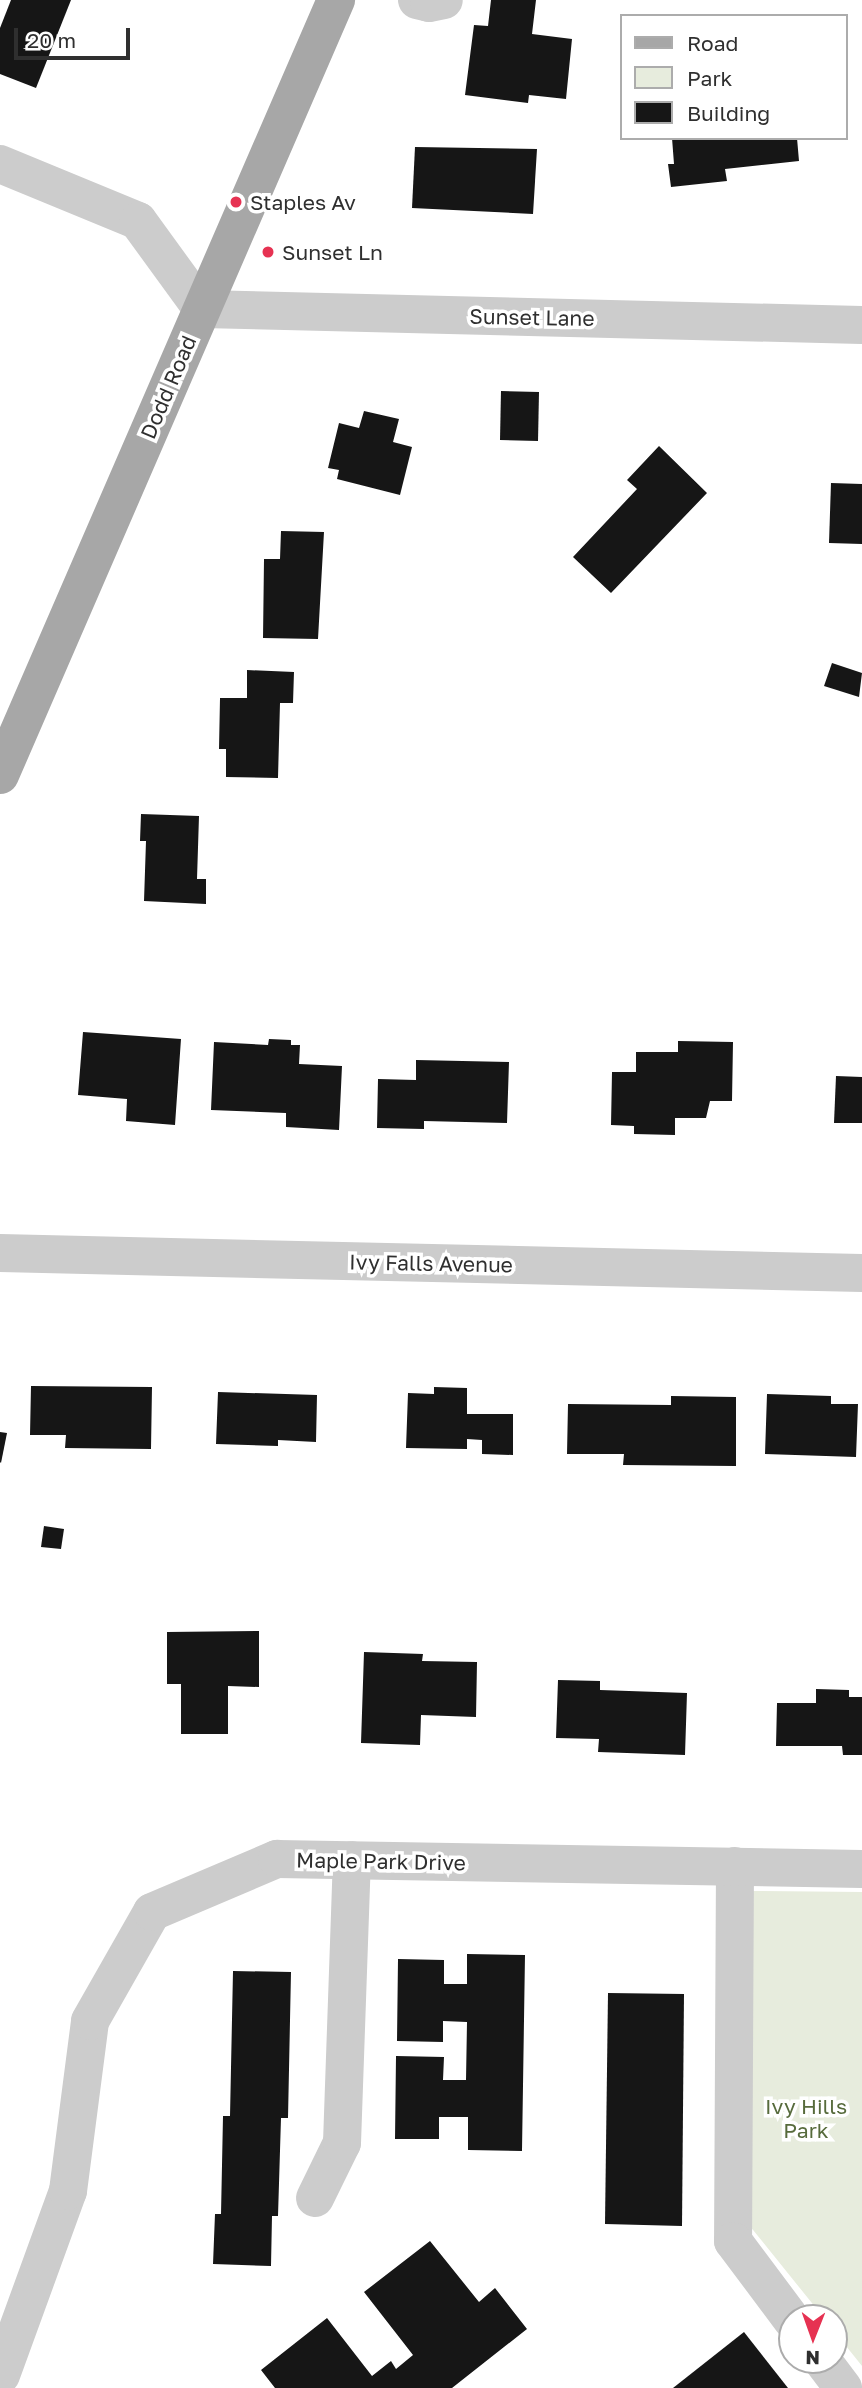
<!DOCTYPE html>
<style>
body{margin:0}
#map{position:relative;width:862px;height:2388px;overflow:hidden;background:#fff;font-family:"Golos Text",sans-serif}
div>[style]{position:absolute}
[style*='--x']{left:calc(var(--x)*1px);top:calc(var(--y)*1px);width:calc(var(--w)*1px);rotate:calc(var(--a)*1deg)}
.green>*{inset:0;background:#e7ecdd}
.building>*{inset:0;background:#161616}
.minor>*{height:38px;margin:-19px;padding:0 19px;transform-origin:19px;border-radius:19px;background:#ccc}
.major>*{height:38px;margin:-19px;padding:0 19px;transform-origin:19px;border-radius:19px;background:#a7a7a7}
.dots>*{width:19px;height:19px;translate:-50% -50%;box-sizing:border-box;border:4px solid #fff;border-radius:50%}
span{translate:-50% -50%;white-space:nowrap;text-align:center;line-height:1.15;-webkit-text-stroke:7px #fff;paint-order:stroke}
.poi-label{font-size:21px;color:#2f2f2f}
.left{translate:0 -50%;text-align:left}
.street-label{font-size:21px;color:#2f2f2f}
.park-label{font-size:21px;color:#576b3c}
.legend{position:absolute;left:620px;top:14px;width:228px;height:126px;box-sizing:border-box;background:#fff;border:2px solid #acacac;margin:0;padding:9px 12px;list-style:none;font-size:21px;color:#2f2f2f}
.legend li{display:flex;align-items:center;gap:14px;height:35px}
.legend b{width:35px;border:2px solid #acacac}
.north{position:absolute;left:778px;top:2304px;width:70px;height:70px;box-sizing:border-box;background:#fff;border:2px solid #acacac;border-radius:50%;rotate:181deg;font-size:19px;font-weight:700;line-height:28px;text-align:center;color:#2f2f2f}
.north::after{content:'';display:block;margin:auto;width:24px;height:32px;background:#e63252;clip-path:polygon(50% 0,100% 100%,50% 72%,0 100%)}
.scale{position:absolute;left:14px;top:28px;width:116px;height:32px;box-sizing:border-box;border:4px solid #2f2f2f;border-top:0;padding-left:9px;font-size:21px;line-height:24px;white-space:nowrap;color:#2f2f2f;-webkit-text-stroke:5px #fff;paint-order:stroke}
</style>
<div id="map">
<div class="green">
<i style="clip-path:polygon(753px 1891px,862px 1892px,862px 2366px,834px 2331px,834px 2318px,824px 2318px,749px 2225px)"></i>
</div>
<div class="building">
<i style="clip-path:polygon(11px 0,71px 0,36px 88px,0 74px,0 28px)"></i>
<i style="clip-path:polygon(491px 0,536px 0,532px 34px,572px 39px,566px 99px,529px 95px,528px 103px,465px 95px,474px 25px,488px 26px)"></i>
<i style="clip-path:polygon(672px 138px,797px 138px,799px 161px,725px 169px,727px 181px,671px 187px,668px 164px,674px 164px)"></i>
<i style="clip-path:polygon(415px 147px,537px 149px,533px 214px,412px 208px)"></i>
<i style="clip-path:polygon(501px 391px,539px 392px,538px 441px,500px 440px)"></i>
<i style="clip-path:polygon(364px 411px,399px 419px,393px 442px,412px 447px,400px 495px,337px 479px,339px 470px,328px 468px,339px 423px,359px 428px)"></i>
<i style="clip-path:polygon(659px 446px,707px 493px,611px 593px,573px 557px,637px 489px,627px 480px)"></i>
<i style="clip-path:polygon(831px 483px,862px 484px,862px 544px,829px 543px)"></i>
<i style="clip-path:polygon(281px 531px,324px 532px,318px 639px,263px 638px,264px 559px,280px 559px)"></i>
<i style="clip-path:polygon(832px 663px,862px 673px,859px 697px,824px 686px)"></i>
<i style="clip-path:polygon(247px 670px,294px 672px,293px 703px,280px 703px,278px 778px,226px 777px,226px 749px,219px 749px,220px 698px,247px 698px)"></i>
<i style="clip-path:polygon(141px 814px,199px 816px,197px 879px,206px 879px,206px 904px,144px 901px,146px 841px,140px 841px)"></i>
<i style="clip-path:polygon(83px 1032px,181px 1039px,175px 1125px,126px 1121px,127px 1099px,78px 1095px)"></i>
<i style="clip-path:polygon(269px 1039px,291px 1040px,291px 1045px,300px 1045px,299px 1064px,342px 1066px,339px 1130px,286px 1127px,286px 1113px,211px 1110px,214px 1042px,268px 1045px)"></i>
<i style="clip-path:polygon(678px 1041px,733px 1042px,732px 1101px,710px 1101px,706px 1118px,675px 1118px,675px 1135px,634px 1134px,634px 1126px,611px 1125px,612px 1072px,636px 1072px,636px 1052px,678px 1052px)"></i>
<i style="clip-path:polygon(416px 1060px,509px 1062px,507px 1123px,424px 1121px,424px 1129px,377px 1128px,378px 1079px,416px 1080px)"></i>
<i style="clip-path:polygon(836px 1076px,862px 1077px,862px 1123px,834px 1123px)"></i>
<i style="clip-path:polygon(31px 1386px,152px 1387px,151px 1449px,65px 1448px,66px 1435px,30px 1435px)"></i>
<i style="clip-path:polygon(434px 1387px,467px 1388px,467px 1414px,513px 1414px,513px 1455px,482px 1454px,482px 1440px,467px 1439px,467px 1449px,406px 1448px,408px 1393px,434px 1394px)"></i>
<i style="clip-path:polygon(218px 1392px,317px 1395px,316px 1442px,278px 1440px,278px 1446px,216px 1444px)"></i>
<i style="clip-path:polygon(767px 1394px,831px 1396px,831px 1404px,858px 1404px,856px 1457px,765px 1454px)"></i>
<i style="clip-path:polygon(671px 1396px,736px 1397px,736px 1466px,623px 1465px,624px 1454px,567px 1454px,568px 1404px,671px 1405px)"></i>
<i style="clip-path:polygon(0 1432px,7px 1433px,1px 1463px,0 1462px)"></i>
<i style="clip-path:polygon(44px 1526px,64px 1529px,61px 1549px,41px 1547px)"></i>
<i style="clip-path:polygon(259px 1631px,259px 1687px,228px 1686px,228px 1734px,181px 1734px,181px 1684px,167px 1684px,167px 1632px)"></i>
<i style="clip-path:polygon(364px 1652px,423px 1654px,422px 1661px,477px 1662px,476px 1717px,421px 1715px,420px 1745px,361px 1743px)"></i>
<i style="clip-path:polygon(558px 1680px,600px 1681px,600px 1690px,687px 1693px,685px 1755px,598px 1752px,599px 1739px,556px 1738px)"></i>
<i style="clip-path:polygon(816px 1689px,849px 1690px,849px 1697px,862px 1697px,862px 1755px,843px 1755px,842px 1746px,776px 1746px,777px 1703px,816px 1703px)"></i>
<i style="clip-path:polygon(467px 1954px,525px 1955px,522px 2151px,468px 2150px,468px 2117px,439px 2117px,439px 2139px,395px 2139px,396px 2056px,444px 2057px,443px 2080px,466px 2080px,467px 2022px,443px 2021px,443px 2042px,397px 2041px,398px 1959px,444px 1960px,444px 1984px,467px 1984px)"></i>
<i style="clip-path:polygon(233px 1971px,291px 1972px,288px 2118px,281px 2118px,278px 2216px,272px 2216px,271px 2266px,213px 2264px,215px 2214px,221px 2214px,223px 2116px,230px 2116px)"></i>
<i style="clip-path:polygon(608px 1993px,684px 1994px,682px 2226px,605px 2224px)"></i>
<i style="clip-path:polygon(430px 2241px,479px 2302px,495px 2288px,527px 2329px,452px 2388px,275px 2388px,261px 2370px,327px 2318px,372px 2376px,391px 2361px,396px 2369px,413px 2355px,364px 2292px)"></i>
<i style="clip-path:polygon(744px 2332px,788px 2388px,673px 2388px)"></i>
</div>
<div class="minor">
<i style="--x:417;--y:0;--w:12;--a:14"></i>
<i style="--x:429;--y:3;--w:15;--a:-11"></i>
<i style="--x:0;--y:164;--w:149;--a:22.4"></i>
<i style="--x:138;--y:221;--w:109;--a:54"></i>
<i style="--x:202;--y:309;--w:660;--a:1.39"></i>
<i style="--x:0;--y:1253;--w:862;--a:1.33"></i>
<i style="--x:735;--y:1866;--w:375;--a:90.3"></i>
<i style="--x:733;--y:2241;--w:99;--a:53.2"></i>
<i style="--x:315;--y:2198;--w:61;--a:-63.9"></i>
<i style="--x:342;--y:2143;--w:283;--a:-88"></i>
<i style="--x:822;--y:2360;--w:35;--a:53"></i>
<i style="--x:1;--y:2375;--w:196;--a:-70"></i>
<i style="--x:68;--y:2191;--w:171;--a:-82.6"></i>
<i style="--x:90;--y:2021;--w:125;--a:-60.4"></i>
<i style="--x:152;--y:1912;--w:136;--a:-23"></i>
<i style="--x:277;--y:1859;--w:585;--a:0.98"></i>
</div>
<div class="major">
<i style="--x:0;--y:775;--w:845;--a:-66.56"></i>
</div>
<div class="dots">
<i style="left:236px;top:202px;background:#e63252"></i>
<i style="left:268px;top:252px;background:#e63252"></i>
</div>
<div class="poi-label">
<span class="left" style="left:250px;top:202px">Staples Av</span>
<span class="left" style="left:282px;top:252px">Sunset Ln</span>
</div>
<div class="street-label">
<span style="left:532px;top:317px;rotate:1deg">Sunset Lane</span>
<span style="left:168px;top:387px;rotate:-67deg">Dodd Road</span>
<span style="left:431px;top:1263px;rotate:1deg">Ivy Falls Avenue</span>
<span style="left:381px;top:1861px;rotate:1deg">Maple Park Drive</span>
</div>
<div class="park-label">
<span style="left:806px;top:2118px">Ivy Hills<br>Park</span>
</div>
<ul class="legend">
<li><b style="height:9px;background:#a7a7a7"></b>Road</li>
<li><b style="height:19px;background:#e7ecdd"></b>Park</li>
<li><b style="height:19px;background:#161616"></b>Building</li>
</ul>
<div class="north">N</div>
<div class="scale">20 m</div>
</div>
